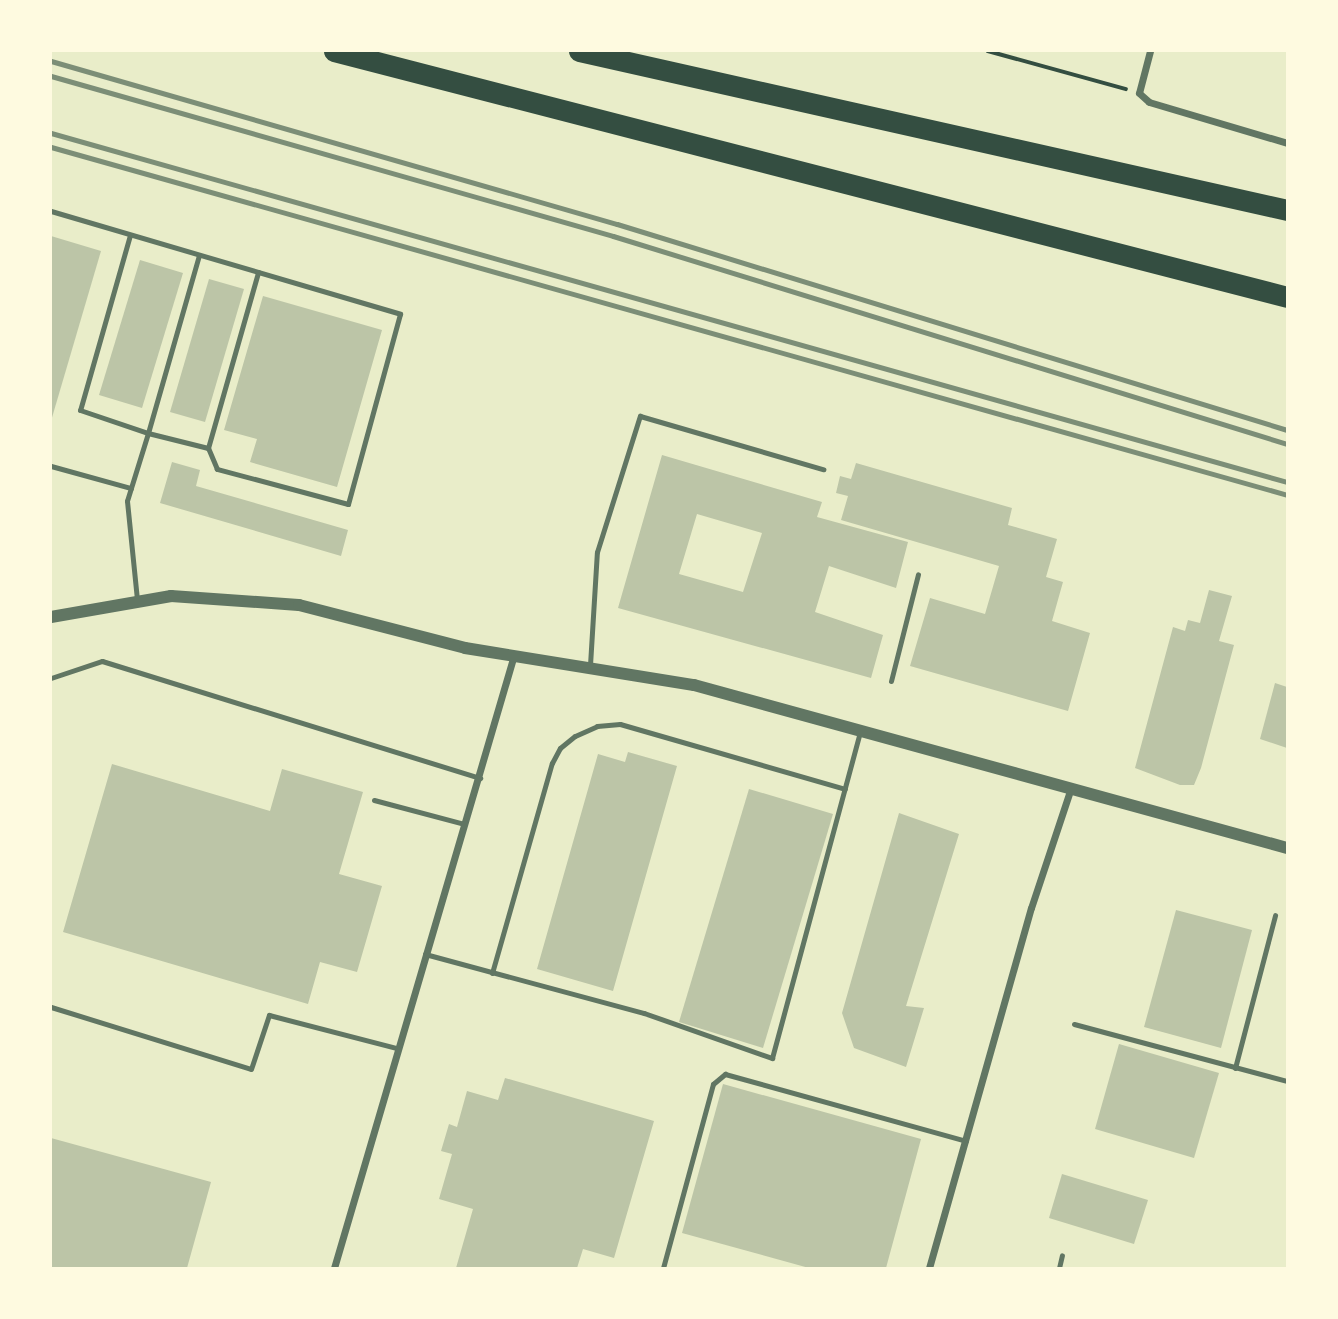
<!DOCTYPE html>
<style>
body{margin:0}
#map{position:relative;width:1338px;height:1319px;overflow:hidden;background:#e9edc9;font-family:Karla,sans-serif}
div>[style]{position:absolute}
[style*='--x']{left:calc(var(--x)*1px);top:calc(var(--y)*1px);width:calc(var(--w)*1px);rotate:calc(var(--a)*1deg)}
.building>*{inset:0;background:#bcc5a7}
.path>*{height:3.5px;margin:-1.75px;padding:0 1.75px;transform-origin:1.75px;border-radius:1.75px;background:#344e41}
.service>*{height:5px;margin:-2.5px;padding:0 2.5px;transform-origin:2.5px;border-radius:2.5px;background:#617663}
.minor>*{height:7px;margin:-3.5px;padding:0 3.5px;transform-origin:3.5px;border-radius:3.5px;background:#617663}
.tertiary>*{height:12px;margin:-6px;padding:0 6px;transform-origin:6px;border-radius:6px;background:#617663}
.motorway>*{height:21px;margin:-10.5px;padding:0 10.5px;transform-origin:10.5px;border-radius:10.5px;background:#344e41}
.rail>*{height:5px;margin:-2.5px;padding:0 2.5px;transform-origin:2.5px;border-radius:2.5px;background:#7c8e77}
span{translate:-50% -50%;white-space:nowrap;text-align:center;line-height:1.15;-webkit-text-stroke:5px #fefae0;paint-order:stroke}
.frame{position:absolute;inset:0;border:52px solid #fefae0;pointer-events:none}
</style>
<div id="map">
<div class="building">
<i style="clip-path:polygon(51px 236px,101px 251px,51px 421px)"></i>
<i style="clip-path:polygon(140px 260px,183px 273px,142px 408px,99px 395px)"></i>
<i style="clip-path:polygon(209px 279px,244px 289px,205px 422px,170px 412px)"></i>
<i style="clip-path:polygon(263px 296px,382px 330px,337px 487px,250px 462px,257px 439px,224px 430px)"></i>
<i style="clip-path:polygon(evenodd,662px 455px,822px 502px,817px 517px,908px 542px,896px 588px,829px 566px,815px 612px,883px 635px,871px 678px,618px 608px,662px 455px,697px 514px,762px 533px,743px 592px,679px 574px,697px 514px)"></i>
<i style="clip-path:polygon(172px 462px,200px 470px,196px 486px,348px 530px,341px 556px,160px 503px)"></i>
<i style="clip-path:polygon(856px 463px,1012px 508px,1008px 525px,1057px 539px,1046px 577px,1063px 582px,1052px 621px,1090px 633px,1068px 711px,910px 666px,930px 598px,985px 614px,999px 566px,841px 520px,848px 496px,836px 493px,840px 476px,851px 479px)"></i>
<i style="clip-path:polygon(1209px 590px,1232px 596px,1219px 641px,1234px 645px,1201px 768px,1194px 785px,1180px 785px,1135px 768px,1173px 627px,1185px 631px,1188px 620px,1200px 623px)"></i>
<i style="clip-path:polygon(1275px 683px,1287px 687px,1287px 748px,1260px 739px)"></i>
<i style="clip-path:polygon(628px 752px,677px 766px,613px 991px,537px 969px,598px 754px,625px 762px)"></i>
<i style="clip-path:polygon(112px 764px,270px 811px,282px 769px,363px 792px,339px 874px,382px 886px,357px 972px,320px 962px,308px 1004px,63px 932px)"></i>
<i style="clip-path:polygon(749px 789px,833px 814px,763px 1048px,679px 1022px)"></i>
<i style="clip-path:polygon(899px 813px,959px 834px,906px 1006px,924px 1008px,906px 1067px,854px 1048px,842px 1013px)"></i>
<i style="clip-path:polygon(1176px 910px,1252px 930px,1221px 1048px,1144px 1027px)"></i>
<i style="clip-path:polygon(1119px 1044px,1219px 1073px,1194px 1158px,1095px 1129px)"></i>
<i style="clip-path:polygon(505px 1078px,654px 1121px,614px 1258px,583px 1249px,577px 1268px,456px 1268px,473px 1209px,439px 1199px,452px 1154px,441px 1151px,449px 1124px,457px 1127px,467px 1091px,498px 1100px)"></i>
<i style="clip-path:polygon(723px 1084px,921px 1139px,886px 1268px,809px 1268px,682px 1233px)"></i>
<i style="clip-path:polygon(51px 1138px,211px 1182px,187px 1268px,51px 1268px)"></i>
<i style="clip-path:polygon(1062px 1174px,1148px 1200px,1134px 1244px,1049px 1218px)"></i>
</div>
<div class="path">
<i style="--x:988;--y:51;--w:143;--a:15.4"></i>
</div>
<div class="service">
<i style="--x:51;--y:211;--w:364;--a:16.4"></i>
<i style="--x:400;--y:314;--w:197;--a:105.3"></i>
<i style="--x:348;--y:504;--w:136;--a:-165"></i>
<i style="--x:217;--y:469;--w:23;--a:-113"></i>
<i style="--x:208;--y:448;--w:62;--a:-166"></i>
<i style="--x:148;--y:433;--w:71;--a:107.2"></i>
<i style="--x:127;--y:501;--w:100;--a:84.2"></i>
<i style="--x:130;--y:235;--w:182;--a:105.9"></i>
<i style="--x:80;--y:410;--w:72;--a:18.7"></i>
<i style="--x:148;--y:433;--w:185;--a:-74"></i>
<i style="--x:208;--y:448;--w:183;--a:-74.1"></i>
<i style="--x:51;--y:466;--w:83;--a:15.4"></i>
<i style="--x:590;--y:665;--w:113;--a:-86.5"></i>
<i style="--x:597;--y:552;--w:143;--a:-72.5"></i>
<i style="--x:640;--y:416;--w:191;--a:16.2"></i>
<i style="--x:51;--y:678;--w:54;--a:-18.4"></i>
<i style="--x:102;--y:661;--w:396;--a:17.2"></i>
<i style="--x:891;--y:681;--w:110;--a:-75.8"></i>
<i style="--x:374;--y:800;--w:93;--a:14.9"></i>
<i style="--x:425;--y:954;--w:227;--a:15.1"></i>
<i style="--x:644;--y:1013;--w:136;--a:19.4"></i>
<i style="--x:772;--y:1058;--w:339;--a:-74.9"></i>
<i style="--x:492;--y:973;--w:218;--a:-74.1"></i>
<i style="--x:552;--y:763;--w:17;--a:-62"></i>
<i style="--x:560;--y:748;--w:19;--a:-39"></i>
<i style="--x:575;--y:736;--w:24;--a:-24"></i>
<i style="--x:597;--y:726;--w:23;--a:-5"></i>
<i style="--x:620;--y:724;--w:234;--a:16.1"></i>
<i style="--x:51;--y:1007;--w:209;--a:17.2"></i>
<i style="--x:251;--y:1069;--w:57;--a:-71.6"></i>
<i style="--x:269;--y:1015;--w:132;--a:14.5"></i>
<i style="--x:1074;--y:1024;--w:220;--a:15"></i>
<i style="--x:1235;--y:1068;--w:158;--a:-75.3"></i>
<i style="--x:663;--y:1268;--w:191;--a:-74.8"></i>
<i style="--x:713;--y:1084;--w:16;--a:-40"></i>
<i style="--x:725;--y:1074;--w:250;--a:15.5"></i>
<i style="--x:1059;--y:1268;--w:13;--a:-77"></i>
</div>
<div class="minor">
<i style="--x:1150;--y:51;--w:43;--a:104.7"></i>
<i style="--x:1139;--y:93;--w:13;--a:42"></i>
<i style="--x:1149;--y:102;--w:144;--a:16.5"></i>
<i style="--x:334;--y:1268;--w:639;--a:-73.64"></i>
<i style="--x:929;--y:1268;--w:374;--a:-74.2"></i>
<i style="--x:1031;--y:908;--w:126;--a:-71.6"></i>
</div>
<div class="tertiary">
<i style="--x:51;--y:617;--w:122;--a:-9.9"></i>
<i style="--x:171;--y:596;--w:128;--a:4"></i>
<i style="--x:299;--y:605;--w:171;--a:14.5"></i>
<i style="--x:465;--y:648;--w:232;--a:9.2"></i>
<i style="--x:694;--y:685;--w:615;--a:15.37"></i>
</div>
<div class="motorway">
<i style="--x:334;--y:51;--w:984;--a:14.47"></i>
<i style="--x:579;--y:51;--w:726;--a:12.66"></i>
</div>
<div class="rail">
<i style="--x:51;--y:61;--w:589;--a:16.07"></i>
<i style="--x:617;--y:224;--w:701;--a:17.09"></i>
<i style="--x:51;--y:76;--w:584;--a:15.89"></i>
<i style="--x:613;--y:236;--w:705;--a:17.15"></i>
<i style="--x:51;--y:133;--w:1284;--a:15.77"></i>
<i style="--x:51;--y:147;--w:1284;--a:15.72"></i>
</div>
<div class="frame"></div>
</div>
